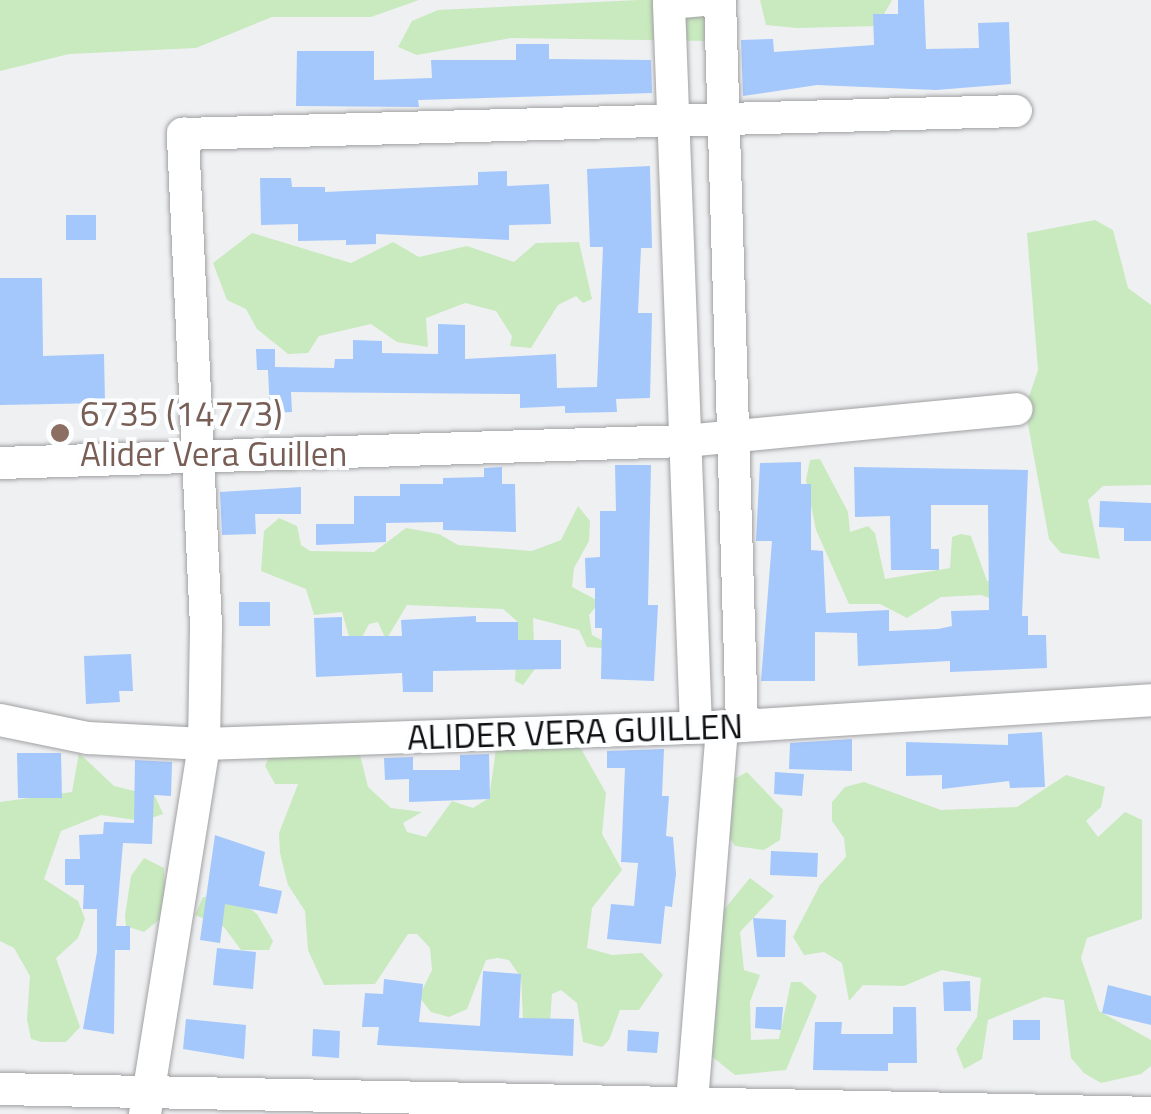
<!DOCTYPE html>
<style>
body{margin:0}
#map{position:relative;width:1151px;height:1114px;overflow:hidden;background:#eff0f2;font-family:"Titillium Web",sans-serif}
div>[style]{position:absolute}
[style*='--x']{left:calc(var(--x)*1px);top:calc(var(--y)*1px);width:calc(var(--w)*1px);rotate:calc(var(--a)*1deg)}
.green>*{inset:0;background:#c8eabe}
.building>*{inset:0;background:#a4c7fc}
.roads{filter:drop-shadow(0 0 2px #a1a1a3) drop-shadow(0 0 2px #a1a1a3)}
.minor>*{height:32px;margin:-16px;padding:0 16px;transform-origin:16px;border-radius:16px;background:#fff}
.dots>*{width:28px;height:28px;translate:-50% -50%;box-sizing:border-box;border:5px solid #fdfeff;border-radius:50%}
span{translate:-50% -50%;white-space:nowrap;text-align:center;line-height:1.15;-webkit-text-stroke:8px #fdfeff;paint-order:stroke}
.education-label{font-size:35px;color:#785e54}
.left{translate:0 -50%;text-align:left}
.street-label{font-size:35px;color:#0f0f10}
</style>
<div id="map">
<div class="green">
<i style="clip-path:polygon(0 0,419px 0,371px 17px,272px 17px,196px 48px,69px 54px,0 71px)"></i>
<i style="clip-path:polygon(638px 0,738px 0,710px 41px,511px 38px,417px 55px,398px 47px,412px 21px,438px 10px)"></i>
<i style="clip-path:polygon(760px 0,892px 0,877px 26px,797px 28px,766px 25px)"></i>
<i style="clip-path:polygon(1095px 220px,1113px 230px,1128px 288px,1151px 305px,1151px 485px,1103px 486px,1088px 500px,1100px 559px,1061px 553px,1049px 539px,1025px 408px,1038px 370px,1027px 233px)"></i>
<i style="clip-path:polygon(252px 233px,351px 263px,393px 242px,419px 257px,467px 246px,514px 262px,536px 243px,579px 242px,592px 299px,583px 303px,576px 296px,558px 305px,531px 348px,510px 346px,512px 336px,496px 311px,465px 303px,426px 318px,428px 347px,397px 342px,371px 324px,319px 336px,308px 353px,288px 354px,257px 329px,246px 309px,227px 300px,213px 263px)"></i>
<i style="clip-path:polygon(820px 459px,848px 512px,850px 532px,868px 526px,875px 533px,885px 579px,950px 568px,952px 537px,961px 534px,971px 536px,987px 581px,1005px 580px,1004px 603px,981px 595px,941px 597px,907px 618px,880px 604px,849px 604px,816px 530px,806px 480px,810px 460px)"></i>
<i style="clip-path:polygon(578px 506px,590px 521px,589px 541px,574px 568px,572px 587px,600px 602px,589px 615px,592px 635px,618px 649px,587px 647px,579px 630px,533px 618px,535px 669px,523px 685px,515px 681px,518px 622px,503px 609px,407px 605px,386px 640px,378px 622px,369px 624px,360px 641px,350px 640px,342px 612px,314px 615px,306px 589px,261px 571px,264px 531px,279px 518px,297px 526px,301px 545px,310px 551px,374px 552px,406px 528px,439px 534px,458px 545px,532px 551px,561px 540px)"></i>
<i style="clip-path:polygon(576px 740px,606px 793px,602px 834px,622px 870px,592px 908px,587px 948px,612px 955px,642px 953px,663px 975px,639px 1010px,620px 1010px,609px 1040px,602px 1047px,583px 1042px,577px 1003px,561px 990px,552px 994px,550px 1024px,523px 1018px,521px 978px,509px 960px,498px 958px,486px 960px,467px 1009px,449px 1017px,431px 1012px,419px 997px,432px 970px,430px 948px,417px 934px,408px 934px,375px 984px,324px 985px,308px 950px,305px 911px,288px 885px,280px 853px,279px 833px,298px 784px,275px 784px,265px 766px,269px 757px,360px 755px,368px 787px,391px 808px,422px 812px,403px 823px,407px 832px,426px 837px,452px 801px,473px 808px,489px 798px,496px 749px)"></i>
<i style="clip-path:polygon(79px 753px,114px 786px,155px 796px,163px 814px,143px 821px,101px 815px,61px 831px,44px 879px,78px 901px,85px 919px,78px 938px,56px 958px,80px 1027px,66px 1042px,42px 1042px,31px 1039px,27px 1019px,30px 976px,14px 948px,0 941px,0 802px,72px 792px)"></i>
<i style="clip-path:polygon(747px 772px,783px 810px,780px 840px,764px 850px,735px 846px,724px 829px,729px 782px)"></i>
<i style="clip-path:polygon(1066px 775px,1105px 787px,1101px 807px,1086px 821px,1098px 837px,1125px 812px,1142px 820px,1142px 919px,1087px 938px,1081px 958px,1099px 1011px,1151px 1040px,1151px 1066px,1141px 1074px,1101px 1083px,1084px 1073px,1071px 1058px,1064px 1000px,1044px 997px,988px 1020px,982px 1059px,964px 1069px,956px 1049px,977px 1017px,981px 978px,942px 970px,904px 986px,863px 985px,849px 1001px,842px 963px,824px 952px,804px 955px,793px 937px,820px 885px,846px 857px,844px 838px,832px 821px,832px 802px,845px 787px,864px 782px,941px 810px,1017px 807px)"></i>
<i style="clip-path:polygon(144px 858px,164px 868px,165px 888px,160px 919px,144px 932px,126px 926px,125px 916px,131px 876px)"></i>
<i style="clip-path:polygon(750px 878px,774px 896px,740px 932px,744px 970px,760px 975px,750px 1002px,751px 1040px,779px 1039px,791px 982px,801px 982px,817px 996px,786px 1070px,735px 1075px,710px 1055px,719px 975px,713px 923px)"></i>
<i style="clip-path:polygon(203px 897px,240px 901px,257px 914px,273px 941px,269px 950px,241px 950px,224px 927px,195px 915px)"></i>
</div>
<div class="building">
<i style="clip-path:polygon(898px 0,924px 0,926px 49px,979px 48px,978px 23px,1009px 22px,1011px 84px,936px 90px,817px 85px,743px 96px,741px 40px,773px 39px,774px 52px,874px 45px,873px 14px,898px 14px)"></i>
<i style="clip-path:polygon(516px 44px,549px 44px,549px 59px,651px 60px,652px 93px,418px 100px,419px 107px,296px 106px,297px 51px,374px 51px,374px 80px,432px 78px,431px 60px,516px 60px)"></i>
<i style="clip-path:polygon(650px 166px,652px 248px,641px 248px,638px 313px,652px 313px,650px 398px,616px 399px,617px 412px,565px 413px,565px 406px,520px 408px,520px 394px,291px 392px,292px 412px,270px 413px,268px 370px,257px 370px,256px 349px,275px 349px,275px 367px,334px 368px,335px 359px,353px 359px,353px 340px,382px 341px,382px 353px,438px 354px,438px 324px,465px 325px,465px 359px,556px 354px,557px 388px,597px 387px,603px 247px,590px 247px,587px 169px)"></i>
<i style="clip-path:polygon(507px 171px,507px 186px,549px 184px,551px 224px,509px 225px,509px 240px,376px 234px,376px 244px,346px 245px,346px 240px,298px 241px,298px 224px,261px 225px,260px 178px,291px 178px,292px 187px,325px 187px,325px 192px,478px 185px,478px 172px)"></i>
<i style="clip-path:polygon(66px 215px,96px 215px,96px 240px,66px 240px)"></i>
<i style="clip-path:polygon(0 278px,42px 278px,43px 356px,104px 354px,105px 403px,0 405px)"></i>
<i style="clip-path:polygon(801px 462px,801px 484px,811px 484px,811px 550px,823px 551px,826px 613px,889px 610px,889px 631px,938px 629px,952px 626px,951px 611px,989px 610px,988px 505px,931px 505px,931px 549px,939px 549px,939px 570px,891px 570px,890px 516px,855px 517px,854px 467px,1028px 470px,1022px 616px,1028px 616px,1028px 635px,1046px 635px,1047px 668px,950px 672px,950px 661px,858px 666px,857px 633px,815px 632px,815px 681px,761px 681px,772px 541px,756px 541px,760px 463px)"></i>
<i style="clip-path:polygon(615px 465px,651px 465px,648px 605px,658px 605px,654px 681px,601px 679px,602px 628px,595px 628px,595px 588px,586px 588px,585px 558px,600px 557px,600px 511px,616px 511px)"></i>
<i style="clip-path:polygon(502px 467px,502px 484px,515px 484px,516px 532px,443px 530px,443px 522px,386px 523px,386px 542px,316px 545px,316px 524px,354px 524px,354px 496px,400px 496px,400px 484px,443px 484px,443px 478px,484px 477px,484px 468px)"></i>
<i style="clip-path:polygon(301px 487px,301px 514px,255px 514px,256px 534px,222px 535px,220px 492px)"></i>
<i style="clip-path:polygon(1100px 501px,1151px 503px,1151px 541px,1124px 541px,1124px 528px,1099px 527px)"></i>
<i style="clip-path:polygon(239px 602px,270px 602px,270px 626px,239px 626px)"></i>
<i style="clip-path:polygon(476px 616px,476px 622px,518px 622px,518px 640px,561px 640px,561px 669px,433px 671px,433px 692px,403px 692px,402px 673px,316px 677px,314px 618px,342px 617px,342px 636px,402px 636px,401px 620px)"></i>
<i style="clip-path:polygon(131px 654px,133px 691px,119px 691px,120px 702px,86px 704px,84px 656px)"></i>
<i style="clip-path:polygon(1042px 732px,1045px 787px,1010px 788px,1009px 781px,942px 789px,942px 775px,906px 776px,906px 742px,1008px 745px,1008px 734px)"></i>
<i style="clip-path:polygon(852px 739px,852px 771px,789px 769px,790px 743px)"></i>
<i style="clip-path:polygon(664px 749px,662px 796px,669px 796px,666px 836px,673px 837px,676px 874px,672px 907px,665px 906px,661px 944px,607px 939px,611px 904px,634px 906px,638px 863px,621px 862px,625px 768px,607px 768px,607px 751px)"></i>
<i style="clip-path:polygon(17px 753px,61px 753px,62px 798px,18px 798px)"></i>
<i style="clip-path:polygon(489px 754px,490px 799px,409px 802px,409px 779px,385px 780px,384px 758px,413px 757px,413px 770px,460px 770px,460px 755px)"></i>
<i style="clip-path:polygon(135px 760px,172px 762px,171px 796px,154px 795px,152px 844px,123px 843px,116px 926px,130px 926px,130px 950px,115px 950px,114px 1034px,83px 1029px,97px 952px,97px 909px,83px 909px,84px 885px,65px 885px,65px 859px,80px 859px,79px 835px,103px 834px,104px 822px,134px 823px)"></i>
<i style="clip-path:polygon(775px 772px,804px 774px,802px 796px,774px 794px)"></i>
<i style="clip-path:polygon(215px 835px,265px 852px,259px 886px,282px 891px,277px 914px,225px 904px,220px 943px,200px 940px)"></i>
<i style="clip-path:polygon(771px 851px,818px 853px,817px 877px,770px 875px)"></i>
<i style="clip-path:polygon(753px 918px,786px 920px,785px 957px,757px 957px)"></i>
<i style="clip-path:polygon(217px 948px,256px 952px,253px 989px,213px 985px)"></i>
<i style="clip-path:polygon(483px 971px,521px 974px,519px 1018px,574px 1019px,573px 1056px,377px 1045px,379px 1027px,362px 1027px,365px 993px,383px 994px,384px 979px,423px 984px,419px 1022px,480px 1026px)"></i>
<i style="clip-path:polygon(970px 981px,971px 1011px,944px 1011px,943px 982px)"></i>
<i style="clip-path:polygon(1108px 985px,1151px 996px,1151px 1025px,1102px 1013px)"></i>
<i style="clip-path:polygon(756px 1007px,783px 1007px,781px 1030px,755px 1028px)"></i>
<i style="clip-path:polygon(893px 1007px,916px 1007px,917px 1063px,888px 1063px,888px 1071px,813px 1070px,815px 1022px,842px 1022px,841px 1034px,893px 1034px)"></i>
<i style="clip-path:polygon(186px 1019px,246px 1025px,244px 1059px,183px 1049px)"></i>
<i style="clip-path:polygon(1013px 1020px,1040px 1020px,1040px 1040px,1013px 1040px)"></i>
<i style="clip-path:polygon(313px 1029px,340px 1031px,339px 1058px,312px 1056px)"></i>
<i style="clip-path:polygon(628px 1030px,659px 1032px,657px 1053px,627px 1051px)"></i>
</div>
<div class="roads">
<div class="minor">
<i style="--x:720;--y:0;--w:726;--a:88.26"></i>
<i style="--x:0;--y:463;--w:686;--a:-1.84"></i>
<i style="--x:686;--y:441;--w:332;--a:-5.5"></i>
<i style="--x:0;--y:720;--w:90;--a:11.6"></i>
<i style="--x:88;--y:738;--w:116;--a:3"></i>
<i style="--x:204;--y:744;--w:538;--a:-1.92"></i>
<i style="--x:742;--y:726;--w:410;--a:-3.6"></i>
<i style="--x:696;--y:727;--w:725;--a:-92.14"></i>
<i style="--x:669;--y:3;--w:32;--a:-5"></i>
<i style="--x:0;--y:1089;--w:1151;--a:1.19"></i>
<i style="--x:145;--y:1114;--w:375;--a:-80.9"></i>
<i style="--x:204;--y:744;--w:118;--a:-89"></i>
<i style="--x:206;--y:626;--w:493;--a:-92.7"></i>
<i style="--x:183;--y:134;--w:833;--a:-1.58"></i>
<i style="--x:691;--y:1114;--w:389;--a:-85.4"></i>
</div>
</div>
<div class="dots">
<i style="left:60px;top:433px;background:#8d6e63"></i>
</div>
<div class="education-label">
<span class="left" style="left:80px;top:433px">6735 (14773)<br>Alider Vera Guillen</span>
</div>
<div class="street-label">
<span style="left:575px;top:731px;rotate:-2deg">ALIDER VERA GUILLEN</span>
</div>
</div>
